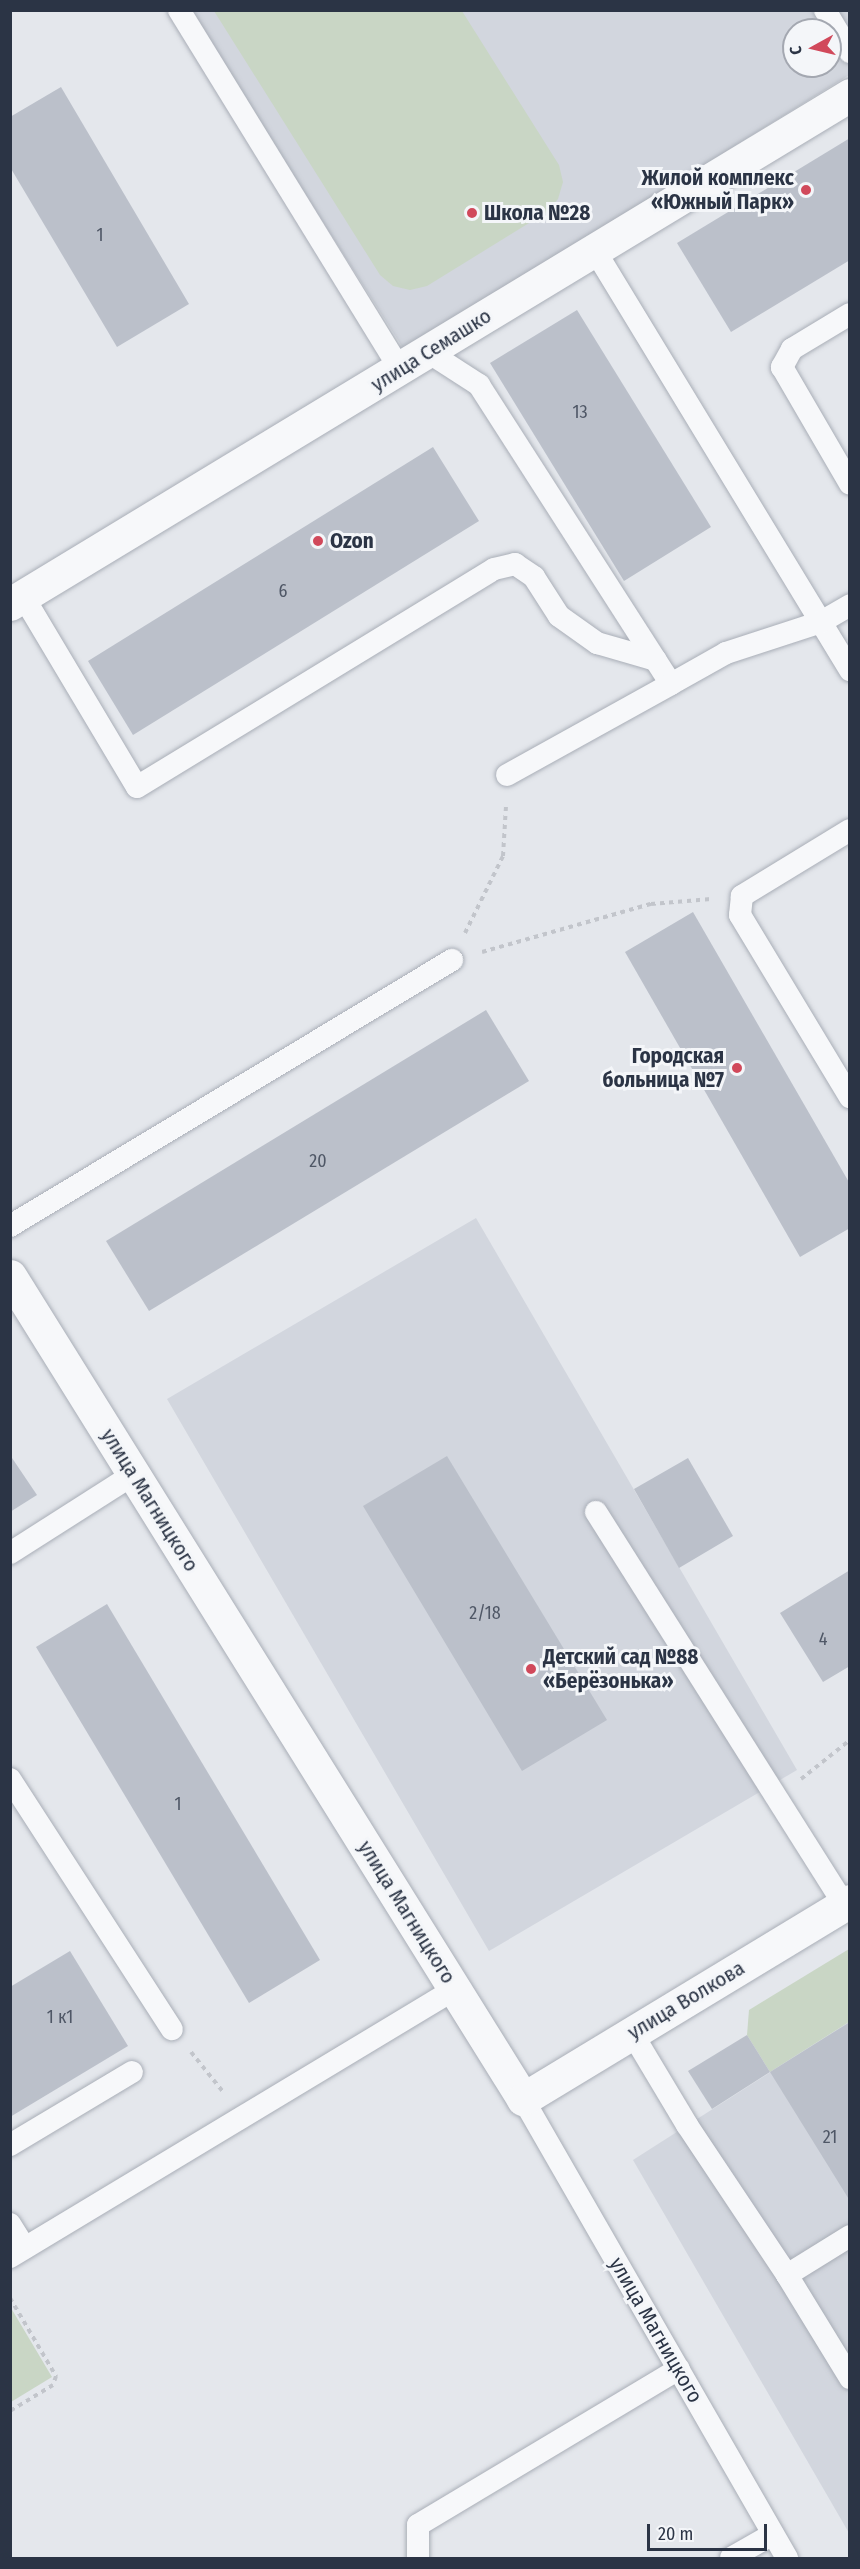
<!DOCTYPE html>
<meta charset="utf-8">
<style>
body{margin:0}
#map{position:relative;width:860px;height:2569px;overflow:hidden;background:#e4e7ec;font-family:"Fira Sans Condensed",sans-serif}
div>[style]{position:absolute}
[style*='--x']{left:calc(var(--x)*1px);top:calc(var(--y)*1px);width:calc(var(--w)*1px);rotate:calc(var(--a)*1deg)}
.built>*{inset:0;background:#d2d6de}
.green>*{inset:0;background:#c9d6c5}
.building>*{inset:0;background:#bbc0ca}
.path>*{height:4px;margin-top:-2px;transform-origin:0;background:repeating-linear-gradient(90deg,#c2c5cb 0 4.5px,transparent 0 9px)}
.roads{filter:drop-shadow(0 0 2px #a9aeb7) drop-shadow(0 0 2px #a9aeb7)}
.service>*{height:22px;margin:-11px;padding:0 11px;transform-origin:11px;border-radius:11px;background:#f7f8fa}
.minor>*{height:33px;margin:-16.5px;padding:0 16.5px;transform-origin:16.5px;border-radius:16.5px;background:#f7f8fa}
.dots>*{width:16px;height:16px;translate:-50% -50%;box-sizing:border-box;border:3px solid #f4f6f9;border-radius:50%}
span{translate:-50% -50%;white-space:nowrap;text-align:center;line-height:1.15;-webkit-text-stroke:6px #f4f6f9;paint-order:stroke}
.number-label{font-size:18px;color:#4f5766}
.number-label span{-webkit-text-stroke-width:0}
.poi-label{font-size:21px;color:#2b3445;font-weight:700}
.right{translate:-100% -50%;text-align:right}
.left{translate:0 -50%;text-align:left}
.street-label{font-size:21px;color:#2b3445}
.frame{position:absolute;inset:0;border:12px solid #2b3445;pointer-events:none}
.north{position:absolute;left:782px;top:18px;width:60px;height:60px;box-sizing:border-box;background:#f4f6f9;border:2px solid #a4a8b1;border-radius:50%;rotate:262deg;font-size:16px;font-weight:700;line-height:24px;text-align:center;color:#2b3445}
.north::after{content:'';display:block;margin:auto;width:21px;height:27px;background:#d1495b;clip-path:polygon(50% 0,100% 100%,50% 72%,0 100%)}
.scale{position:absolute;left:647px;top:2524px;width:120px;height:27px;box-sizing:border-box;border:3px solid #2b3445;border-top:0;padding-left:8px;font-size:18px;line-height:21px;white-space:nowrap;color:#2b3445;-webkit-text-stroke:4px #f4f6f9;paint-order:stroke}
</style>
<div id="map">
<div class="built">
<i style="clip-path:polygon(evenodd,189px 11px,849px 11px,849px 75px,405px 351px,189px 11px,794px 30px,830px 30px,830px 66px,794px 66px,794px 30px)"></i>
<i style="clip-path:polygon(476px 1218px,797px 1770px,489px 1951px,167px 1399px)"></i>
<i style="clip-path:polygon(849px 2022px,849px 2533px,633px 2160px)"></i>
</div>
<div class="green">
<i style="clip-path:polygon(214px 11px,462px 11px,559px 165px,563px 182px,558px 199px,547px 212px,427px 286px,410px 290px,393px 286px,380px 275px)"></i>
<i style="clip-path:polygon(849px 1949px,849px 2022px,770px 2072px,747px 2035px,749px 2010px)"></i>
<i style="clip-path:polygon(11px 2308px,52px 2377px,11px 2402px,10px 2402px)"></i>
</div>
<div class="building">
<i style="clip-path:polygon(61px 87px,189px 304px,117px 347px,10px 167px,10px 117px)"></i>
<i style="clip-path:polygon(850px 138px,850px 260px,731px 332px,677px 243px)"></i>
<i style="clip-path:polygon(577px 310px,711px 527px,624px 581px,490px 363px)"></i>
<i style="clip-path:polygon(433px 447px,479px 521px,133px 735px,88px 661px)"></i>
<i style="clip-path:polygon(693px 912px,850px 1184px,850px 1228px,800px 1257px,625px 952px)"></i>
<i style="clip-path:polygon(486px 1010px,529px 1081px,149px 1311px,106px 1241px)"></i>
<i style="clip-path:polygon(10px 1455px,37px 1495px,10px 1512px)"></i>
<i style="clip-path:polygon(447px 1456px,607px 1720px,522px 1771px,363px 1506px)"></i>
<i style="clip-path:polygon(688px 1458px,733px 1536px,679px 1568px,634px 1489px)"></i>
<i style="clip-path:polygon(850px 1570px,850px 1666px,823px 1682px,780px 1613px)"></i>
<i style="clip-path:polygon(107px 1604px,320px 1960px,249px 2003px,36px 1647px)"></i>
<i style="clip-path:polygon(70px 1951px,128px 2046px,10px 2117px,10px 1987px)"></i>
<i style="clip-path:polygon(850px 2022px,850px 2201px,770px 2072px)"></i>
<i style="clip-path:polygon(747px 2035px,770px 2072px,712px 2109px,688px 2071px)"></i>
</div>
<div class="path">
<i style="--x:465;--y:933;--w:86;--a:-63.7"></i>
<i style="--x:503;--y:856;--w:50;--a:-86.6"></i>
<i style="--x:482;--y:952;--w:176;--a:-15.9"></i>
<i style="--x:651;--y:904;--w:60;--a:-4.8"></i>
<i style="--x:801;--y:1779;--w:63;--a:-38.5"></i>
<i style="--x:191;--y:2052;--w:53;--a:51.2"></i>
<i style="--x:10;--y:2298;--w:91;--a:59.5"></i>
<i style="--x:56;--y:2376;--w:9;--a:108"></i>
<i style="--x:53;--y:2385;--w:50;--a:148.8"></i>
</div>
<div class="roads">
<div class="service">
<i style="--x:179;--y:10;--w:422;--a:58.4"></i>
<i style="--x:825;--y:10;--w:49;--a:59.2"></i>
<i style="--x:594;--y:249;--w:493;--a:58.7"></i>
<i style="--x:850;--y:314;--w:68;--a:148.9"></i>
<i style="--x:792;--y:349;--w:21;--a:119"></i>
<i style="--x:782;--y:367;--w:135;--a:59.8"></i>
<i style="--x:428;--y:352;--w:61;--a:32.9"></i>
<i style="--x:479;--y:385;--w:355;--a:57.3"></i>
<i style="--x:671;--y:684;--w:63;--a:-29.4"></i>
<i style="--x:726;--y:653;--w:100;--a:-18.1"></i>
<i style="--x:821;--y:622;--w:34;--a:-30"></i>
<i style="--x:23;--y:596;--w:222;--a:59.2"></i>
<i style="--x:137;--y:787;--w:418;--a:-31.4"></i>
<i style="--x:494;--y:569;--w:22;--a:-13"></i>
<i style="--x:515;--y:564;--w:23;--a:34"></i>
<i style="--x:534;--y:577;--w:46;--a:57.3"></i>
<i style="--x:559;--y:616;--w:47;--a:35.4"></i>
<i style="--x:597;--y:643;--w:61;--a:16.1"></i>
<i style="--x:507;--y:775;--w:188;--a:-29"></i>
<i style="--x:850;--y:830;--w:127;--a:148.6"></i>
<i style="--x:742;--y:896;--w:19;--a:96"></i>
<i style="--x:740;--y:915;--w:213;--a:58.9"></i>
<i style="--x:10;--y:1226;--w:516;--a:-31.04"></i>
<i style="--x:596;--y:1512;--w:464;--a:57.7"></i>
<i style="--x:10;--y:1553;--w:147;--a:-32.5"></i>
<i style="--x:10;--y:1779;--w:298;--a:57.1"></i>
<i style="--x:632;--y:2033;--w:107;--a:59.1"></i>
<i style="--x:687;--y:2125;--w:180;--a:56.3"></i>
<i style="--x:787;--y:2275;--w:74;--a:-31.8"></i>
<i style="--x:523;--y:2099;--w:530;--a:60.09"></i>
<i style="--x:10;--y:2145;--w:142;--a:-30.9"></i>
<i style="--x:10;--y:2224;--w:28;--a:58"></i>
<i style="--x:10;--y:2257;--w:519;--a:-31.06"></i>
<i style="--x:787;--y:2275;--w:121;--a:58.5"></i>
<i style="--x:418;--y:2558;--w:33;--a:-90"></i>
<i style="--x:418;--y:2525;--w:304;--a:-30.9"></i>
<i style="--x:731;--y:2558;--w:48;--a:-29.7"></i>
</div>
<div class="minor">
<i style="--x:10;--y:604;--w:982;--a:-31.21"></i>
<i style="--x:10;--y:1276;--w:970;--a:58.06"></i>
<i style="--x:523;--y:2099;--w:382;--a:-31.2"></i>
</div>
</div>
<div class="dots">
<i style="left:806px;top:190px;background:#d1495b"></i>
<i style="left:472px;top:213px;background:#d1495b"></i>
<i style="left:318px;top:541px;background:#d1495b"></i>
<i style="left:737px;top:1068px;background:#d1495b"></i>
<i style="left:531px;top:1669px;background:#d1495b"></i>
</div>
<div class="number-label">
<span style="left:100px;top:235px">1</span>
<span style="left:580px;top:412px">13</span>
<span style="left:283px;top:591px">6</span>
<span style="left:318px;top:1161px">20</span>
<span style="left:485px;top:1613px">2/18</span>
<span style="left:823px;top:1639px">4</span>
<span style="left:178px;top:1804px">1</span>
<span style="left:60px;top:2017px">1 к1</span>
<span style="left:830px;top:2137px">21</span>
</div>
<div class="poi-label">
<span class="right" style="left:794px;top:190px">Жилой комплекс<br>«Южный Парк»</span>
<span class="left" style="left:484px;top:213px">Школа №28</span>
<span class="left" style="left:330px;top:541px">Ozon</span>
<span class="right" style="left:724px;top:1068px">Городская<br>больница №7</span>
<span class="left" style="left:543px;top:1669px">Детский сад №88<br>«Берёзонька»</span>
</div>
<div class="street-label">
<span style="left:431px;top:350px;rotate:-32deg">улица Семашко</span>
<span style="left:150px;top:1500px;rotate:58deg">улица Магницкого</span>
<span style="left:407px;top:1912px;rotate:58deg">улица Магницкого</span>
<span style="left:686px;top:2000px;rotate:-31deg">улица Волкова</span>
<span style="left:656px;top:2330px;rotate:60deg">улица Магницкого</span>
</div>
<div class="frame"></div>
<div class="north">С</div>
<div class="scale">20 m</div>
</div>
